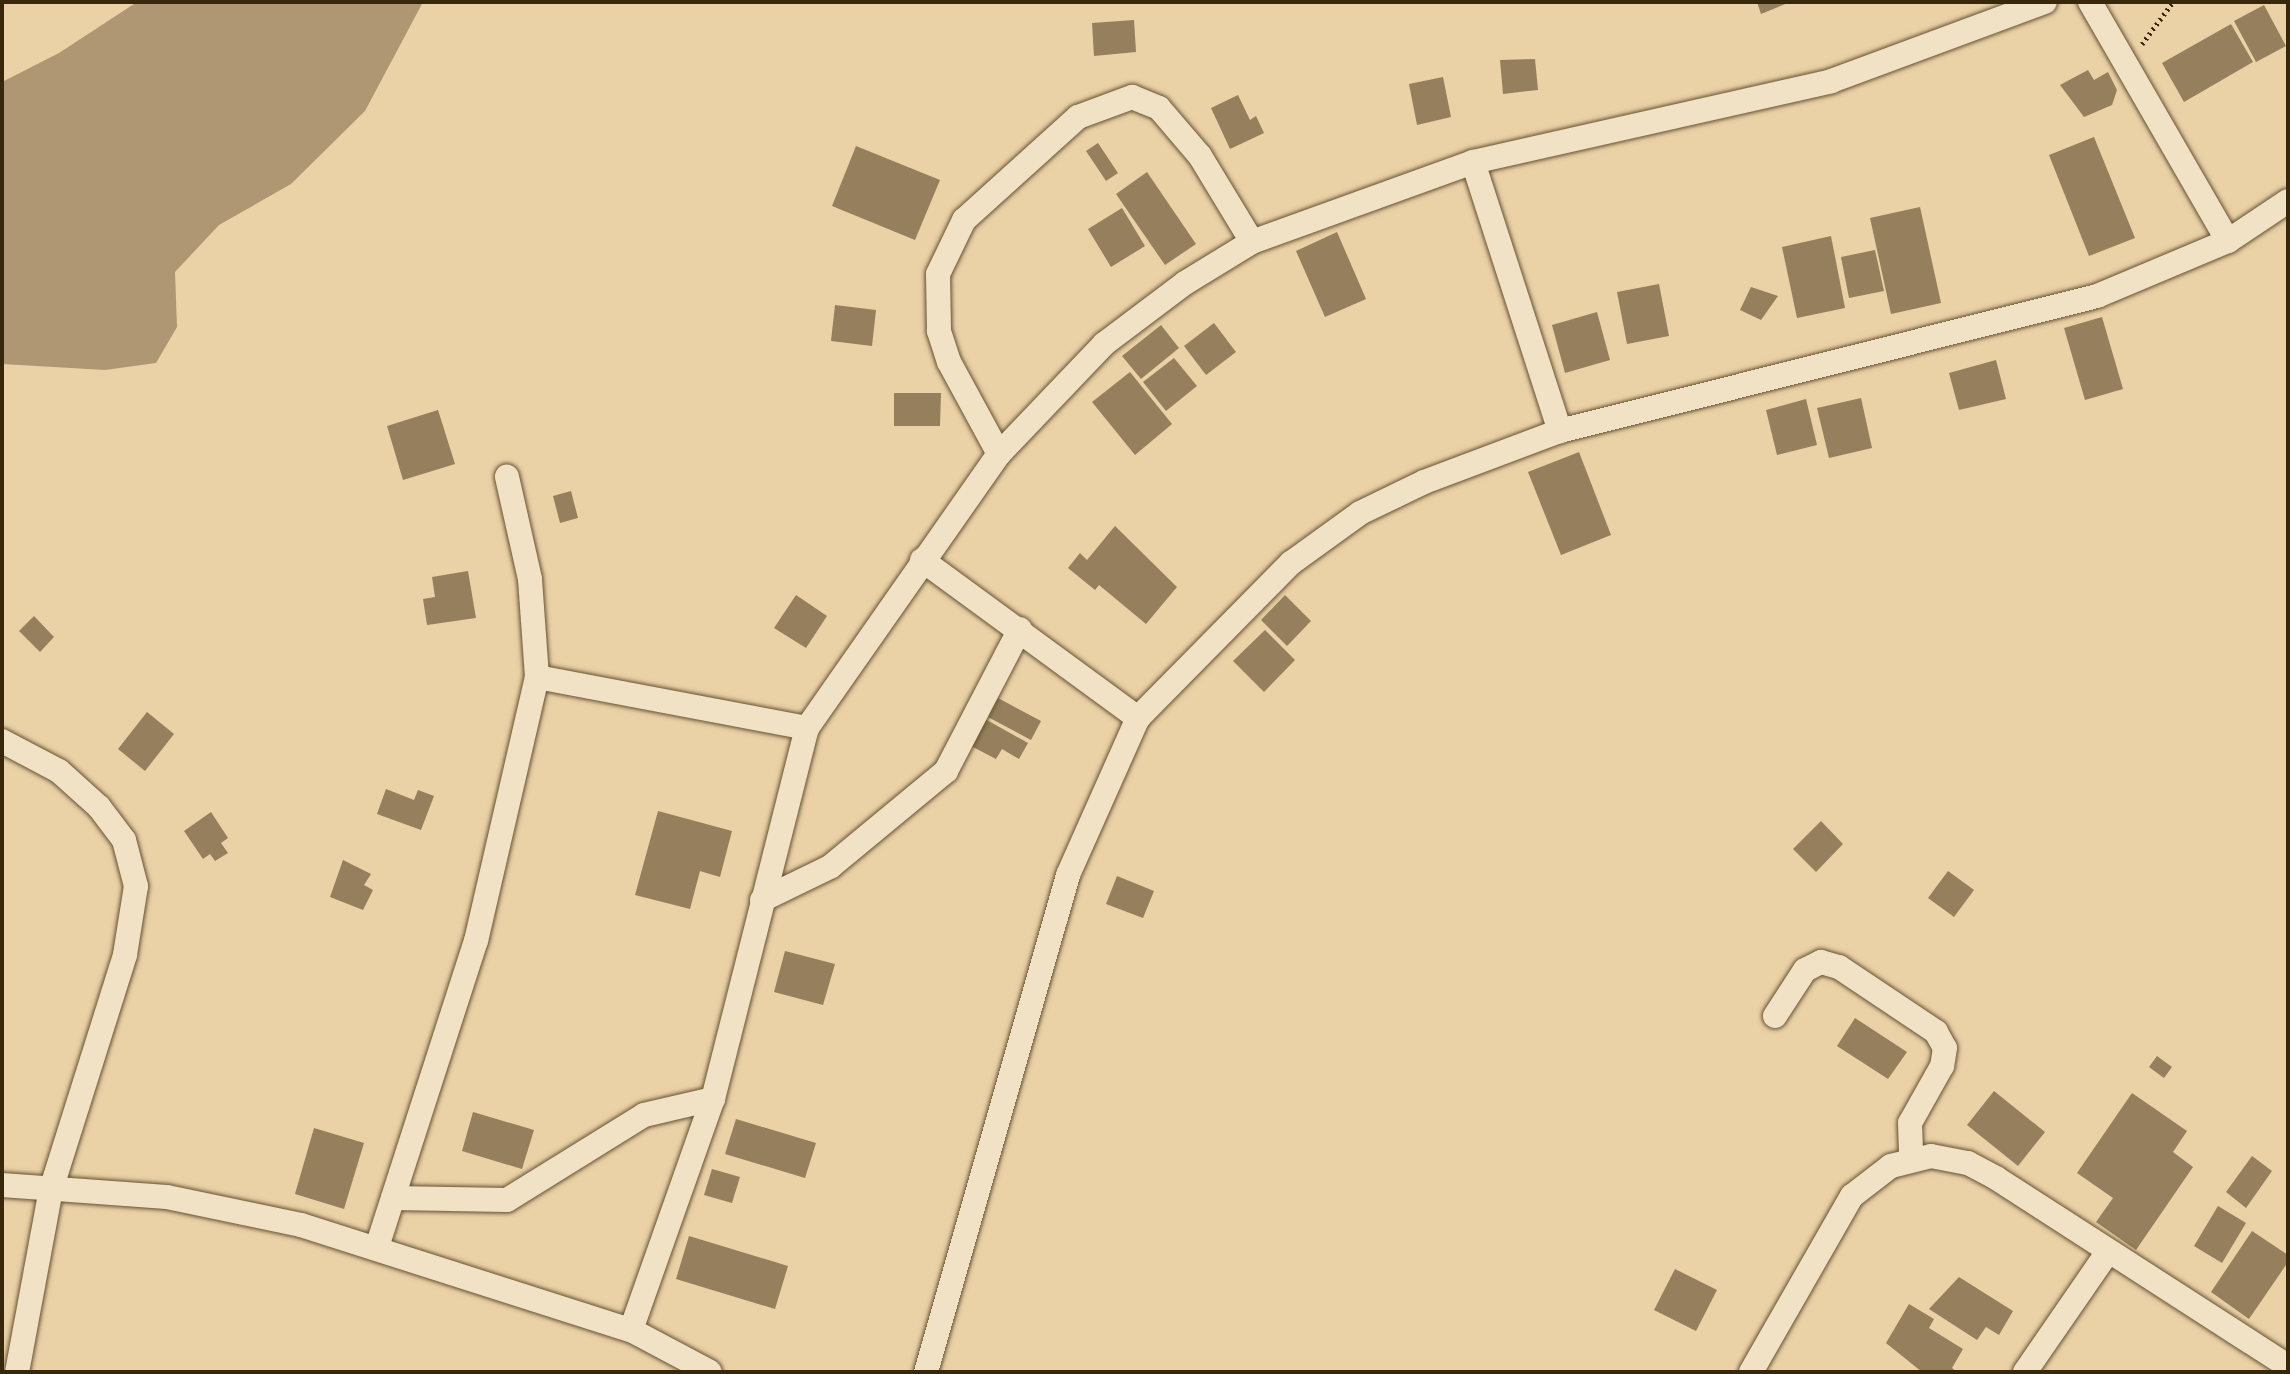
<!DOCTYPE html>
<style>
body{margin:0}
#map{position:relative;width:2290px;height:1374px;overflow:hidden;background:#ead1a6;font-family:"Gentium Book Plus",serif}
div>[style]{position:absolute}
[style*='--x']{left:calc(var(--x)*1px);top:calc(var(--y)*1px);width:calc(var(--w)*1px);rotate:calc(var(--a)*1deg)}
.water>*{inset:0;background:#ae9772}
.building>*{inset:0;background:#957f5c}
.path>*{height:5px;margin-top:-2.5px;transform-origin:0;background:repeating-linear-gradient(90deg,#39270c 0 2px,transparent 0 6px)}
.roads{filter:drop-shadow(0 0 2px #655232) drop-shadow(0 0 2px #655232)}
.street>*{height:24px;margin:-12px;padding:0 12px;transform-origin:12px;border-radius:12px;background:#f1e1c5}
span{translate:-50% -50%;white-space:nowrap;text-align:center;line-height:1.15;-webkit-text-stroke:8px #f1e1c5;paint-order:stroke}
.frame{position:absolute;inset:0;border:4px solid #39270c;pointer-events:none}
</style>
<div id="map">
<div class="water">
<i style="clip-path:polygon(137px 2px,423px 2px,365px 111px,291px 184px,219px 225px,175px 272px,177px 327px,156px 363px,105px 370px,2px 364px,2px 82px,59px 53px)"></i>
</div>
<div class="building">
<i style="clip-path:polygon(1757px 2px,1790px 2px,1761px 14px)"></i>
<i style="clip-path:polygon(2264px 5px,2286px 46px,2256px 62px,2234px 21px)"></i>
<i style="clip-path:polygon(1134px 20px,1136px 52px,1094px 56px,1092px 23px)"></i>
<i style="clip-path:polygon(2231px 24px,2253px 62px,2184px 102px,2162px 63px)"></i>
<i style="clip-path:polygon(1535px 59px,1538px 90px,1503px 94px,1500px 60px)"></i>
<i style="clip-path:polygon(2088px 70px,2094px 80px,2108px 72px,2117px 90px,2112px 105px,2084px 117px,2060px 85px)"></i>
<i style="clip-path:polygon(1443px 77px,1451px 117px,1417px 125px,1409px 84px)"></i>
<i style="clip-path:polygon(1238px 95px,1250px 120px,1256px 116px,1264px 133px,1230px 149px,1211px 108px)"></i>
<i style="clip-path:polygon(2094px 137px,2135px 238px,2089px 256px,2049px 155px)"></i>
<i style="clip-path:polygon(1098px 143px,1118px 173px,1106px 181px,1086px 151px)"></i>
<i style="clip-path:polygon(856px 146px,940px 180px,915px 240px,832px 206px)"></i>
<i style="clip-path:polygon(1147px 172px,1196px 244px,1165px 265px,1116px 194px)"></i>
<i style="clip-path:polygon(1920px 207px,1941px 303px,1891px 314px,1870px 218px)"></i>
<i style="clip-path:polygon(1122px 208px,1145px 246px,1111px 267px,1088px 229px)"></i>
<i style="clip-path:polygon(1337px 232px,1366px 299px,1325px 317px,1296px 251px)"></i>
<i style="clip-path:polygon(1831px 236px,1845px 308px,1797px 318px,1782px 247px)"></i>
<i style="clip-path:polygon(1875px 250px,1884px 291px,1849px 298px,1841px 257px)"></i>
<i style="clip-path:polygon(1659px 284px,1669px 336px,1627px 344px,1617px 292px)"></i>
<i style="clip-path:polygon(1751px 287px,1778px 296px,1761px 320px,1740px 310px)"></i>
<i style="clip-path:polygon(835px 305px,876px 310px,872px 346px,831px 341px)"></i>
<i style="clip-path:polygon(1597px 312px,1610px 360px,1565px 373px,1552px 325px)"></i>
<i style="clip-path:polygon(2102px 317px,2123px 389px,2085px 400px,2064px 328px)"></i>
<i style="clip-path:polygon(1214px 323px,1236px 352px,1206px 375px,1184px 346px)"></i>
<i style="clip-path:polygon(1161px 325px,1179px 348px,1141px 379px,1122px 356px)"></i>
<i style="clip-path:polygon(1174px 358px,1197px 386px,1166px 411px,1143px 382px)"></i>
<i style="clip-path:polygon(1996px 360px,2006px 399px,1959px 410px,1949px 373px)"></i>
<i style="clip-path:polygon(1130px 372px,1172px 424px,1135px 455px,1092px 402px)"></i>
<i style="clip-path:polygon(894px 393px,941px 393px,940px 426px,894px 426px)"></i>
<i style="clip-path:polygon(1861px 398px,1872px 448px,1829px 458px,1817px 408px)"></i>
<i style="clip-path:polygon(1806px 399px,1817px 445px,1777px 455px,1766px 410px)"></i>
<i style="clip-path:polygon(438px 410px,455px 464px,403px 480px,387px 426px)"></i>
<i style="clip-path:polygon(1579px 452px,1611px 535px,1561px 555px,1528px 472px)"></i>
<i style="clip-path:polygon(571px 491px,578px 518px,560px 523px,553px 496px)"></i>
<i style="clip-path:polygon(1115px 526px,1177px 587px,1146px 624px,1099px 585px,1095px 590px,1068px 568px,1080px 553px,1087px 560px)"></i>
<i style="clip-path:polygon(468px 571px,476px 618px,427px 625px,423px 599px,435px 597px,432px 577px)"></i>
<i style="clip-path:polygon(796px 595px,827px 616px,806px 648px,774px 628px)"></i>
<i style="clip-path:polygon(1285px 595px,1311px 621px,1287px 646px,1261px 620px)"></i>
<i style="clip-path:polygon(34px 616px,54px 637px,40px 652px,19px 631px)"></i>
<i style="clip-path:polygon(1265px 630px,1295px 660px,1264px 692px,1233px 661px)"></i>
<i style="clip-path:polygon(998px 698px,1041px 721px,1031px 740px,988px 717px)"></i>
<i style="clip-path:polygon(147px 712px,174px 734px,145px 771px,118px 749px)"></i>
<i style="clip-path:polygon(985px 719px,1028px 743px,1019px 759px,1002px 749px,996px 759px,971px 746px)"></i>
<i style="clip-path:polygon(386px 789px,414px 800px,418px 790px,434px 796px,421px 830px,377px 814px)"></i>
<i style="clip-path:polygon(658px 811px,732px 831px,720px 877px,700px 871px,690px 909px,635px 895px)"></i>
<i style="clip-path:polygon(211px 812px,228px 838px,221px 843px,228px 853px,215px 861px,210px 854px,203px 859px,184px 831px)"></i>
<i style="clip-path:polygon(1821px 821px,1843px 844px,1816px 872px,1793px 849px)"></i>
<i style="clip-path:polygon(343px 860px,371px 874px,364px 885px,373px 890px,363px 910px,330px 897px)"></i>
<i style="clip-path:polygon(1948px 871px,1974px 890px,1954px 917px,1928px 898px)"></i>
<i style="clip-path:polygon(1117px 876px,1154px 891px,1143px 918px,1106px 904px)"></i>
<i style="clip-path:polygon(785px 951px,835px 964px,823px 1005px,774px 992px)"></i>
<i style="clip-path:polygon(1855px 1018px,1907px 1052px,1888px 1079px,1837px 1046px)"></i>
<i style="clip-path:polygon(2157px 1056px,2172px 1067px,2164px 1078px,2149px 1067px)"></i>
<i style="clip-path:polygon(1994px 1091px,2045px 1132px,2018px 1166px,1967px 1125px)"></i>
<i style="clip-path:polygon(2132px 1093px,2187px 1131px,2173px 1152px,2193px 1167px,2136px 1250px,2096px 1222px,2113px 1198px,2077px 1173px)"></i>
<i style="clip-path:polygon(473px 1112px,534px 1130px,522px 1169px,462px 1151px)"></i>
<i style="clip-path:polygon(736px 1119px,816px 1143px,805px 1178px,725px 1154px)"></i>
<i style="clip-path:polygon(314px 1128px,364px 1143px,344px 1209px,295px 1194px)"></i>
<i style="clip-path:polygon(2252px 1156px,2272px 1171px,2246px 1208px,2226px 1192px)"></i>
<i style="clip-path:polygon(712px 1169px,740px 1177px,732px 1203px,704px 1195px)"></i>
<i style="clip-path:polygon(2218px 1206px,2246px 1223px,2222px 1263px,2194px 1246px)"></i>
<i style="clip-path:polygon(2252px 1231px,2288px 1255px,2288px 1262px,2249px 1319px,2211px 1292px)"></i>
<i style="clip-path:polygon(689px 1236px,788px 1266px,775px 1309px,676px 1279px)"></i>
<i style="clip-path:polygon(1675px 1269px,1717px 1290px,1696px 1331px,1654px 1310px)"></i>
<i style="clip-path:polygon(1959px 1277px,2013px 1311px,1999px 1335px,1986px 1327px,1977px 1340px,1929px 1309px)"></i>
<i style="clip-path:polygon(1909px 1304px,1934px 1319px,1929px 1328px,1963px 1349px,1952px 1368px,1957px 1372px,1922px 1372px,1886px 1343px)"></i>
</div>
<div class="path">
<i style="--x:2142;--y:44;--w:52;--a:-53.6"></i>
</div>
<div class="roads">
<div class="street">
<i style="--x:2090;--y:2;--w:276;--a:60"></i>
<i style="--x:1473;--y:162;--w:283;--a:72.1"></i>
<i style="--x:999;--y:454;--w:105;--a:-118.5"></i>
<i style="--x:949;--y:362;--w:33;--a:-108"></i>
<i style="--x:939;--y:331;--w:57;--a:-91"></i>
<i style="--x:938;--y:274;--w:60;--a:-64.3"></i>
<i style="--x:964;--y:220;--w:154;--a:-42.1"></i>
<i style="--x:1078;--y:117;--w:58;--a:-20.3"></i>
<i style="--x:1132;--y:97;--w:29;--a:22"></i>
<i style="--x:1159;--y:108;--w:63;--a:49.5"></i>
<i style="--x:1200;--y:156;--w:100;--a:58.8"></i>
<i style="--x:922;--y:560;--w:268;--a:36.2"></i>
<i style="--x:537;--y:677;--w:275;--a:10.7"></i>
<i style="--x:2;--y:741;--w:64;--a:27.8"></i>
<i style="--x:59;--y:771;--w:54;--a:42"></i>
<i style="--x:99;--y:807;--w:41;--a:52.9"></i>
<i style="--x:124;--y:840;--w:48;--a:75.4"></i>
<i style="--x:136;--y:886;--w:70;--a:99.1"></i>
<i style="--x:125;--y:955;--w:245;--a:107.5"></i>
<i style="--x:51;--y:1189;--w:186;--a:100.5"></i>
<i style="--x:762;--y:900;--w:76;--a:-25.9"></i>
<i style="--x:830;--y:867;--w:151;--a:-39.6"></i>
<i style="--x:946;--y:771;--w:160;--a:-62.5"></i>
<i style="--x:1775;--y:1016;--w:55;--a:-56.9"></i>
<i style="--x:1805;--y:970;--w:18;--a:-27"></i>
<i style="--x:1821;--y:962;--w:19;--a:16"></i>
<i style="--x:1839;--y:967;--w:117;--a:33.8"></i>
<i style="--x:1936;--y:1032;--w:18;--a:61"></i>
<i style="--x:1945;--y:1048;--w:18;--a:99"></i>
<i style="--x:1942;--y:1066;--w:65;--a:119.3"></i>
<i style="--x:1910;--y:1123;--w:36;--a:88"></i>
<i style="--x:2;--y:1185;--w:165;--a:4.2"></i>
<i style="--x:167;--y:1197;--w:137;--a:11.8"></i>
<i style="--x:301;--y:1225;--w:346;--a:17.7"></i>
<i style="--x:631;--y:1330;--w:89;--a:28"></i>
<i style="--x:393;--y:1198;--w:114;--a:1"></i>
<i style="--x:507;--y:1200;--w:161;--a:-31.8"></i>
<i style="--x:644;--y:1115;--w:71;--a:-13.1"></i>
<i style="--x:377;--y:1247;--w:322;--a:-72.1"></i>
<i style="--x:476;--y:941;--w:271;--a:-77"></i>
<i style="--x:537;--y:677;--w:98;--a:-94.1"></i>
<i style="--x:530;--y:579;--w:105;--a:-102.7"></i>
<i style="--x:631;--y:1330;--w:245;--a:-70.5"></i>
<i style="--x:713;--y:1099;--w:383;--a:-75.8"></i>
<i style="--x:807;--y:728;--w:335;--a:-55"></i>
<i style="--x:999;--y:454;--w:152;--a:-46.3"></i>
<i style="--x:1104;--y:344;--w:101;--a:-37"></i>
<i style="--x:1185;--y:283;--w:79;--a:-31.5"></i>
<i style="--x:1252;--y:242;--w:235;--a:-19.9"></i>
<i style="--x:1473;--y:162;--w:367;--a:-12.7"></i>
<i style="--x:1831;--y:81;--w:228;--a:-20.3"></i>
<i style="--x:926;--y:1372;--w:517;--a:-74.05"></i>
<i style="--x:1068;--y:875;--w:172;--a:-66"></i>
<i style="--x:1138;--y:718;--w:218;--a:-45.4"></i>
<i style="--x:1291;--y:563;--w:85;--a:-35.9"></i>
<i style="--x:1360;--y:513;--w:71;--a:-25.8"></i>
<i style="--x:1424;--y:482;--w:145;--a:-20.6"></i>
<i style="--x:1560;--y:431;--w:554;--a:-14.11"></i>
<i style="--x:2097;--y:296;--w:142;--a:-22.8"></i>
<i style="--x:2228;--y:241;--w:72;--a:-33.7"></i>
<i style="--x:1751;--y:1372;--w:203;--a:-60.2"></i>
<i style="--x:1852;--y:1196;--w:49;--a:-37.6"></i>
<i style="--x:1891;--y:1166;--w:41;--a:-14"></i>
<i style="--x:1931;--y:1156;--w:38;--a:11"></i>
<i style="--x:1968;--y:1163;--w:32;--a:28"></i>
<i style="--x:1996;--y:1178;--w:347;--a:32.8"></i>
<i style="--x:2025;--y:1372;--w:145;--a:-55.4"></i>
</div>
</div>
<div class="frame"></div>
</div>
